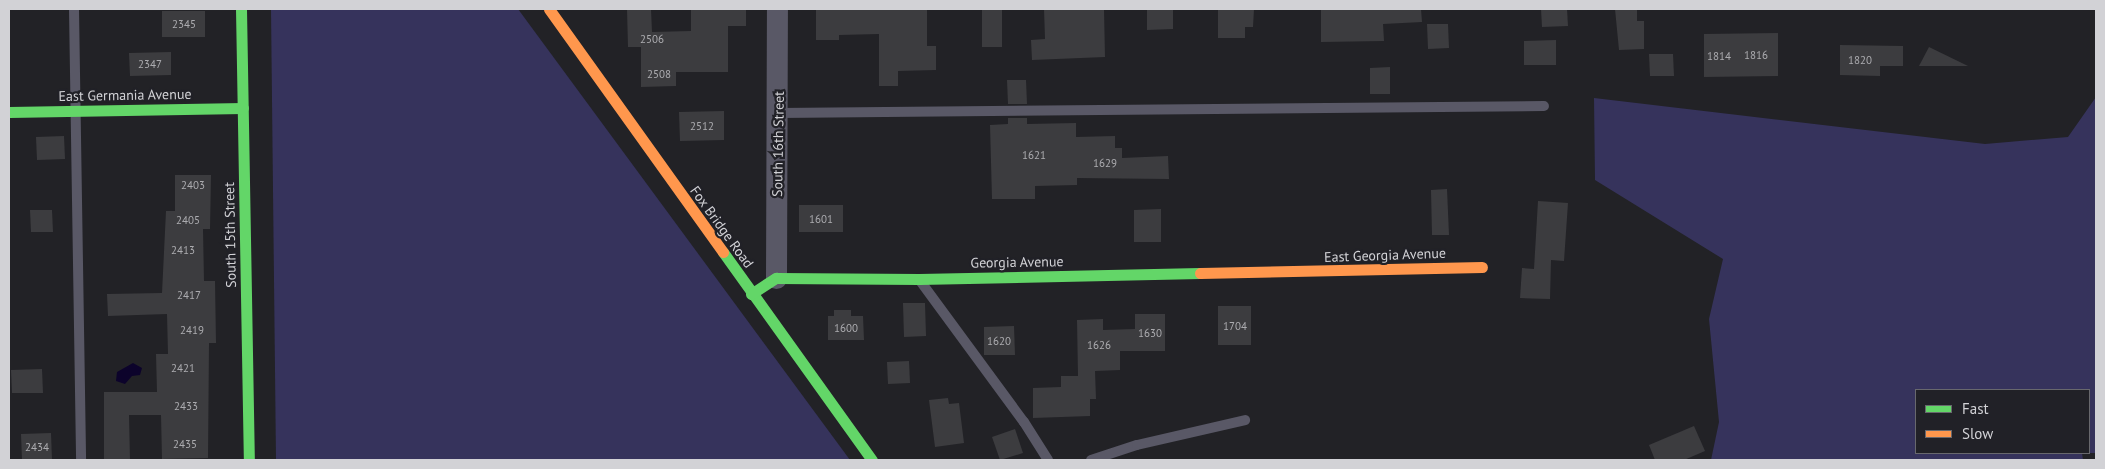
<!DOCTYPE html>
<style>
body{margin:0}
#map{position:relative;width:2105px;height:469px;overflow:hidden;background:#222226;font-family:"PT Sans",sans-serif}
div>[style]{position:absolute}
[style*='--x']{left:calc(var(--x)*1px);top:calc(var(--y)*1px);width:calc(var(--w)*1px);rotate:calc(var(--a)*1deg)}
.green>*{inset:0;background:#36335c}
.water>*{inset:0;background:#0c032b}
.building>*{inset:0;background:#3c3c3f}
.lane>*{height:10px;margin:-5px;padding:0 5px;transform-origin:5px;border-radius:5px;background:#595866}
.street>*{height:21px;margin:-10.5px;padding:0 10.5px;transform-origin:10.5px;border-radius:10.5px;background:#595866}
.fast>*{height:11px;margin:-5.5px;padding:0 5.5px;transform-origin:5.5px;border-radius:5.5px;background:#63d668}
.slow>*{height:11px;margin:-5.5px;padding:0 5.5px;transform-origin:5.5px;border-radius:5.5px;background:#ff974d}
span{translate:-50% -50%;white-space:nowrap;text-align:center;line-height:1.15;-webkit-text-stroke:4.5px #212127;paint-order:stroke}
.number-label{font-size:11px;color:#acacb0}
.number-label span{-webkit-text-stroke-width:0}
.street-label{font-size:14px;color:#d2d2d6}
.frame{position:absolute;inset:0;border:10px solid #d2d2d6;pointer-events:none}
.legend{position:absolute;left:1915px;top:389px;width:175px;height:65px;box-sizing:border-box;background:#212127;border:1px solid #68686d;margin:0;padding:6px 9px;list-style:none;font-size:15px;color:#d2d2d6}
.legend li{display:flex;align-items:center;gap:10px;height:25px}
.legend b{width:25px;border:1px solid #68686d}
</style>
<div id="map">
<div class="green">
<i style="clip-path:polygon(271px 9px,518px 9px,850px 460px,276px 460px)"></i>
<i style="clip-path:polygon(2096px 97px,2096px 453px,2087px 453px,2089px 390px,1916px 390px,1916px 453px,2082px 453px,2083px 460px,1711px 460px,1719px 422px,1709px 319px,1723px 259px,1595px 180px,1594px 98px,1985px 144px,2068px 137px)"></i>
</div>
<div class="water">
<i style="clip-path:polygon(133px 363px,142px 368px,140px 375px,132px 376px,125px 384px,116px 381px,117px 372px)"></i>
</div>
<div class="building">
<i style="clip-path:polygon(627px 9px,651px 9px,652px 32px,691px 31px,691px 9px,746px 9px,746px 26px,728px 26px,728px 72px,676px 72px,676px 86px,641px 87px,641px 47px,628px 47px)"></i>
<i style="clip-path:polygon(816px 9px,927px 9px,927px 46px,936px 46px,936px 70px,898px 71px,898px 86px,879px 86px,879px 34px,839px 35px,839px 40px,816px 40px)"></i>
<i style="clip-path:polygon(982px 9px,1002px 9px,1002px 47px,982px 47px)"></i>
<i style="clip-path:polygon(1044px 9px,1104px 9px,1105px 57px,1032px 60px,1031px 40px,1045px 39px)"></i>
<i style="clip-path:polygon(1147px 9px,1173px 9px,1173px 29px,1147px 30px)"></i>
<i style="clip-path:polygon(1218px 9px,1254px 9px,1253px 27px,1245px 27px,1245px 38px,1218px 38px)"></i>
<i style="clip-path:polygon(1321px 9px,1421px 9px,1422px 22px,1383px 24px,1384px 41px,1321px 42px)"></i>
<i style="clip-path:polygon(1541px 9px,1567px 9px,1568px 26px,1542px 27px)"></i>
<i style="clip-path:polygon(1615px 9px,1637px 9px,1637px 21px,1644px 21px,1644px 49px,1619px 50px)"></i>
<i style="clip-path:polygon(162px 11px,205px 11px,205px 37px,162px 37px)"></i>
<i style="clip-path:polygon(1427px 24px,1448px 24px,1449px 48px,1428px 49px)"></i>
<i style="clip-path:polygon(1778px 33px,1778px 76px,1704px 77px,1704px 34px)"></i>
<i style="clip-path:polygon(1556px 40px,1556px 65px,1524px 65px,1524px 41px)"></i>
<i style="clip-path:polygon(1840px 45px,1903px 46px,1903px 66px,1880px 66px,1880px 76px,1840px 75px)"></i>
<i style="clip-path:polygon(1929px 47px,1968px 66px,1919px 66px)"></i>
<i style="clip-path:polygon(171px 52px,171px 75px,130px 76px,129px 53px)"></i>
<i style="clip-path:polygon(1649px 54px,1673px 54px,1674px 76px,1650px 76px)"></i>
<i style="clip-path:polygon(1390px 67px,1390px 94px,1370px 94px,1370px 68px)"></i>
<i style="clip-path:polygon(1007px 80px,1026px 80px,1027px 104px,1008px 104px)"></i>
<i style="clip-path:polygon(724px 111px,724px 140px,680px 141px,679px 112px)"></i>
<i style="clip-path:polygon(1008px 118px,1027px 118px,1027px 124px,1076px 123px,1076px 137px,1115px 136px,1115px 148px,1122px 148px,1122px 158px,1168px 156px,1169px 179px,1077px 178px,1077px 185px,1035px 186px,1035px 199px,992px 199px,990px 125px,1008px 124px)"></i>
<i style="clip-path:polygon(64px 136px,65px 159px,37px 160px,36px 137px)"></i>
<i style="clip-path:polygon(175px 175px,211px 175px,210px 229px,203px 229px,204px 281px,215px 281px,216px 343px,209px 343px,208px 458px,162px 459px,161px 415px,129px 415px,130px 460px,104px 460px,104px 392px,157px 392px,156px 354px,168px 354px,167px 314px,108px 316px,107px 294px,162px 293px,166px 211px,175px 211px)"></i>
<i style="clip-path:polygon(1447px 189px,1449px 235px,1432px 235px,1431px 190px)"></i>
<i style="clip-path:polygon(1538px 201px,1568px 203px,1564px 261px,1551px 260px,1550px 299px,1520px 298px,1522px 268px,1534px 269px)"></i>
<i style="clip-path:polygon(799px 205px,843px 205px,843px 232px,799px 232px)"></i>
<i style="clip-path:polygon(1161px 209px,1161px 242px,1134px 242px,1134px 210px)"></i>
<i style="clip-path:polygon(30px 210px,52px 210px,53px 232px,31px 232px)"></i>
<i style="clip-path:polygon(903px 303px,925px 303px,926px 336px,904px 337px)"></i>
<i style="clip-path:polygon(1218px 306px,1251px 306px,1251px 345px,1218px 345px)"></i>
<i style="clip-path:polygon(834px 310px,851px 310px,851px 316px,863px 316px,864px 340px,828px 340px,828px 316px,834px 316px)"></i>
<i style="clip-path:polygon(1135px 314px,1165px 314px,1165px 351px,1120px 351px,1120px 370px,1095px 371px,1096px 399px,1090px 399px,1090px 416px,1033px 418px,1033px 388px,1061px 387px,1061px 376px,1078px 376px,1077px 320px,1103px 319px,1103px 330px,1135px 329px)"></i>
<i style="clip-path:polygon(1014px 326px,1015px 355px,984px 355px,984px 327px)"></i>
<i style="clip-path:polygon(909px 361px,910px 383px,888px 384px,887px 362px)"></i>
<i style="clip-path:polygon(42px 369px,43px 393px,12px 393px,11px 370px)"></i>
<i style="clip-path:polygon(948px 398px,949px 404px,959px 403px,964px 443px,935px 447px,929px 400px)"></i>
<i style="clip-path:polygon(1694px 426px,1705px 451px,1684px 460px,1655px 460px,1649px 445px)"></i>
<i style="clip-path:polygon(1015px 429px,1023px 453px,1000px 460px,992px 437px)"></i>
<i style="clip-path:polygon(51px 433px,52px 460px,22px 460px,21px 434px)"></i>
</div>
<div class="lane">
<i style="--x:74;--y:9;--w:451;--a:89.1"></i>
<i style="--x:779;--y:113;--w:765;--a:-0.52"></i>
<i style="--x:921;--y:282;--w:174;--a:53.7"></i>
<i style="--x:1024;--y:422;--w:45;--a:57.7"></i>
<i style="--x:1091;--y:460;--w:48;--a:-18.1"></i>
<i style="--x:1137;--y:445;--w:111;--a:-13"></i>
</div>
<div class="street">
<i style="--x:776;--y:278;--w:269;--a:-89.8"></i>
</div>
<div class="fast">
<i style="--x:241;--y:9;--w:451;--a:89"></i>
<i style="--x:9;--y:112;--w:234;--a:-1"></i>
<i style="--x:723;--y:252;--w:256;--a:54.4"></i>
<i style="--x:751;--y:294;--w:30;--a:-33"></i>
<i style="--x:776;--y:278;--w:143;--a:0.4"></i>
<i style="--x:919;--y:279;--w:281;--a:-1.2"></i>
</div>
<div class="slow">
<i style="--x:549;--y:9;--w:299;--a:54.4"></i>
<i style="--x:1200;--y:273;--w:282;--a:-1.2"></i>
</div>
<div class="number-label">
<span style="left:184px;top:24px">2345</span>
<span style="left:652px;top:39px">2506</span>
<span style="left:1756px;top:55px">1816</span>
<span style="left:1719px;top:56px">1814</span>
<span style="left:1860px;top:60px">1820</span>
<span style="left:150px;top:64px">2347</span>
<span style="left:659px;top:74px">2508</span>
<span style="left:702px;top:126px">2512</span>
<span style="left:1034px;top:155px">1621</span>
<span style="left:1105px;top:163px">1629</span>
<span style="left:193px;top:185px">2403</span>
<span style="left:821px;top:219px">1601</span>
<span style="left:188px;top:220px">2405</span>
<span style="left:183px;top:250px">2413</span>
<span style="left:189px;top:295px">2417</span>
<span style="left:1235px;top:326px">1704</span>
<span style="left:846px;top:328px">1600</span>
<span style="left:192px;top:330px">2419</span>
<span style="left:1150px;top:333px">1630</span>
<span style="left:999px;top:341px">1620</span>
<span style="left:1099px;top:345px">1626</span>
<span style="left:183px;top:368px">2421</span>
<span style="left:186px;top:406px">2433</span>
<span style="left:185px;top:444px">2435</span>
<span style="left:37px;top:447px">2434</span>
</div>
<div class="street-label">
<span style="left:125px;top:95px;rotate:-1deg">East Germania Avenue</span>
<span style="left:778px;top:144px;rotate:-89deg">South 16th Street</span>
<span style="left:722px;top:227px;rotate:54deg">Fox Bridge Road</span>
<span style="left:230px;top:235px;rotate:-91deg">South 15th Street</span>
<span style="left:1385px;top:255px;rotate:-2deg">East Georgia Avenue</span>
<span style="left:1017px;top:262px;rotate:-1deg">Georgia Avenue</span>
</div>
<div class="frame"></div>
<ul class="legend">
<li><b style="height:6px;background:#63d668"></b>Fast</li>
<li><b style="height:6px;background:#ff974d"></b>Slow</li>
</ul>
</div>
